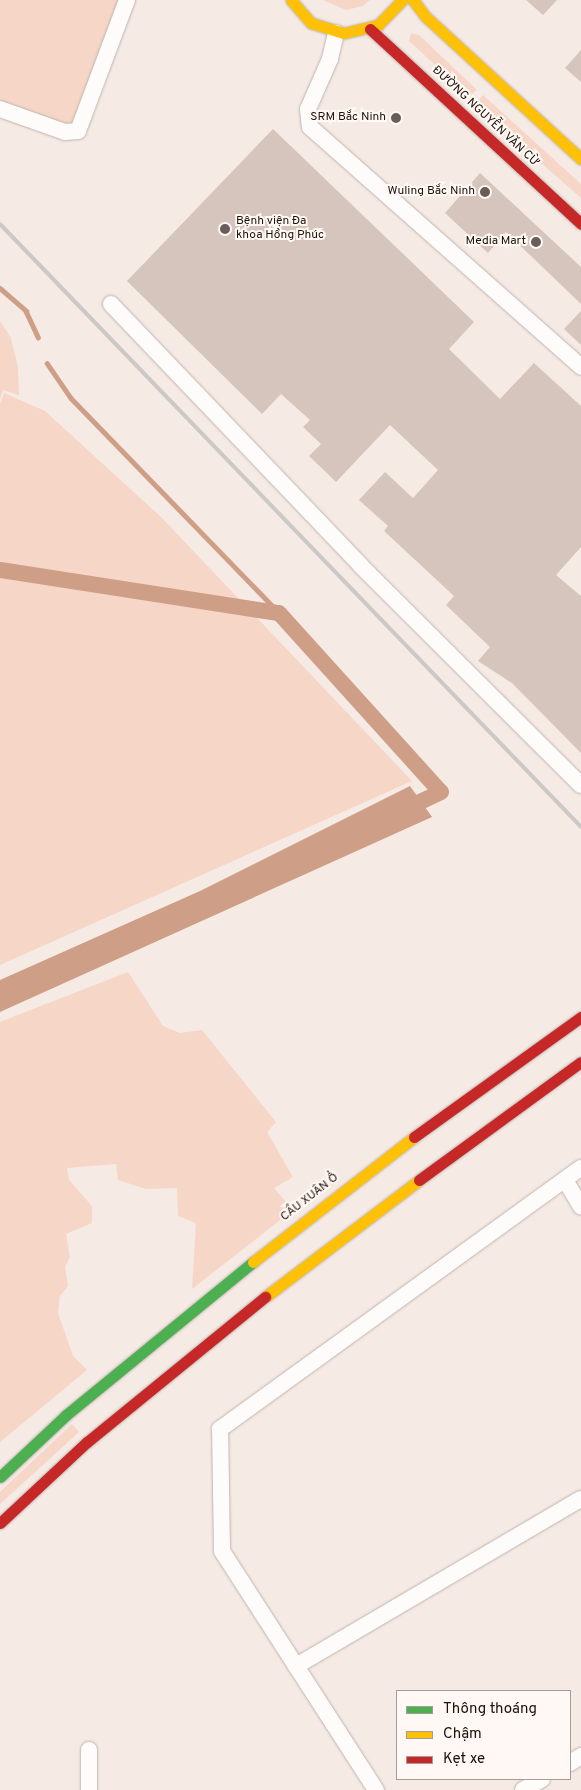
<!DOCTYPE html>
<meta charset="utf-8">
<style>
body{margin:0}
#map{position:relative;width:581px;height:1790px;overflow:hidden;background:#f5eae4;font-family:Overpass,sans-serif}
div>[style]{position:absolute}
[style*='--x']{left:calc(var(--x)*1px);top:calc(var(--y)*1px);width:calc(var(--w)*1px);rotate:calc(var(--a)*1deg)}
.green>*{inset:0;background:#f6d6c6}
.water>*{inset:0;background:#ce9e86}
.stream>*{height:4.5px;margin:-2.25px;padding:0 2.25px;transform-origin:2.25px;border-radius:2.25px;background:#ce9e86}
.canal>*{height:16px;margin:-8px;padding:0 8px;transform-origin:8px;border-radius:8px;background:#ce9e86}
.building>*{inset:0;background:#d6c5bc}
.roads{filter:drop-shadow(0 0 1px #bfb4af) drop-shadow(0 0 1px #bfb4af)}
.street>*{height:16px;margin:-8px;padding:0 8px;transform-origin:8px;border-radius:8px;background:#fefcfb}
.fast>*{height:11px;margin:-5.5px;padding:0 5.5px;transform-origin:5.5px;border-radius:5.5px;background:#4caf50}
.slow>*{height:11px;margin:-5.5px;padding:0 5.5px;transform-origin:5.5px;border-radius:5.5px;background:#ffc107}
.jam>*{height:11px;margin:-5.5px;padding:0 5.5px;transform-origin:5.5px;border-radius:5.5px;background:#c62828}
.rail>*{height:4px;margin:-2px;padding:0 2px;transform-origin:2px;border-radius:2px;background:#cbc8c6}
.dots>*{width:14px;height:14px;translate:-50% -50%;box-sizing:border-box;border:2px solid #fff8f4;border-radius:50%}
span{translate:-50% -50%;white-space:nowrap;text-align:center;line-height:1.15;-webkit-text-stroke:4px #fff8f4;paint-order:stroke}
.street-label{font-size:12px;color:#1c110b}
.poi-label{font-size:12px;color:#1c110b}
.right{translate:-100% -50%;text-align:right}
.left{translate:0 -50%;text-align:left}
.legend{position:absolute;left:396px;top:1690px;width:175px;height:90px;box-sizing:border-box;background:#fff8f4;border:1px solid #a49c97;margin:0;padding:6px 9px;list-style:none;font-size:15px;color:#1c110b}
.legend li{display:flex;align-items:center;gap:10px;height:25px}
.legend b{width:25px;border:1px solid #a49c97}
</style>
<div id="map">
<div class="green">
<i style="clip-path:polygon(0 0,123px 0,70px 128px,0 102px)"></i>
<i style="clip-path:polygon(323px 0,370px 0,363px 6px,346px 10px)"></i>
<i style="clip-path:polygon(411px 33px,419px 35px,477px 90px,469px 96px,409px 41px)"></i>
<i style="clip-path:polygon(483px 95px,581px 184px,581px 198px,475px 105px)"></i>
<i style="clip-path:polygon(0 321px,11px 338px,18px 368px,19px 395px,3px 390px,0 399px)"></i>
<i style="clip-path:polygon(4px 393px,45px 411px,161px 517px,412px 781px,0 965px,0 404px)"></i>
<i style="clip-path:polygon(128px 972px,163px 1026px,180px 1033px,202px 1030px,276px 1122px,267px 1132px,293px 1177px,274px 1188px,293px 1210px,192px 1289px,196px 1223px,178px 1216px,177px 1188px,146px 1189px,118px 1180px,116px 1164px,67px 1168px,69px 1180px,92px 1206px,92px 1223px,66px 1234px,70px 1257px,65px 1267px,68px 1286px,60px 1296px,58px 1313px,73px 1356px,87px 1370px,0 1442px,0 1022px)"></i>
<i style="clip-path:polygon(72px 1424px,79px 1432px,0 1504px,0 1492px)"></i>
</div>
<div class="water">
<i style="clip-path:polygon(410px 786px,432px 817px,0 1012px,0 980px,200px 891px)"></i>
</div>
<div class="stream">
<i style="--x:0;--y:288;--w:35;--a:41"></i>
<i style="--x:26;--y:311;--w:29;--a:65"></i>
<i style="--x:47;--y:363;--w:42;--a:55.6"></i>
<i style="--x:71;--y:398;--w:299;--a:45.9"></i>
</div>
<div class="canal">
<i style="--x:0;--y:570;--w:282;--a:8.8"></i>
<i style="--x:279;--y:613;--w:241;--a:47.9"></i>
<i style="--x:441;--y:792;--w:44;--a:154.6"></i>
</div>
<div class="building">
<i style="clip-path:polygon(526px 0,557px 0,543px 15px)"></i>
<i style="clip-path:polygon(581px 50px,581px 82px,565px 68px)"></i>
<i style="clip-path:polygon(273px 129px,474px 322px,449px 349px,500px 399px,534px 363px,581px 406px,581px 547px,556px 575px,581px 596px,581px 753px,512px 683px,478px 661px,490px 647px,446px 605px,454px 596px,384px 531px,388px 526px,359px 500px,385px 472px,413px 498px,438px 470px,390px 425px,336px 482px,309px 456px,321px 444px,303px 427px,310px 420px,281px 394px,262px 414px,127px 281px)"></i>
<i style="clip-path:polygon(480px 173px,581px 267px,581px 304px,506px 232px,488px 253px,445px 213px)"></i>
<i style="clip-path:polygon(581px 311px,581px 345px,564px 329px)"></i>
</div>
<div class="roads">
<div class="street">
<i style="--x:336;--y:33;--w:27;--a:103"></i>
<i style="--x:330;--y:59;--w:55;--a:113.7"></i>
<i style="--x:308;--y:109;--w:18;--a:84"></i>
<i style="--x:310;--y:127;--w:362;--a:41.5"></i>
<i style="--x:0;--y:109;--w:69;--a:19.5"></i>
<i style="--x:65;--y:132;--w:13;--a:-4"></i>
<i style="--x:78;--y:131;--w:140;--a:-69.5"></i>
<i style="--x:111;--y:304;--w:362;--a:46.3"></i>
<i style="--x:361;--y:566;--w:310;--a:44.9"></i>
<i style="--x:565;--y:1180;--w:31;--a:59"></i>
<i style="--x:296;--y:1666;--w:330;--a:-30.4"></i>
<i style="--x:570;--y:1763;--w:13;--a:-32"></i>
<i style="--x:89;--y:1790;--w:40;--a:-90"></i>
<i style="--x:376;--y:1790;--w:284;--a:-122.8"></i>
<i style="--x:222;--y:1551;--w:122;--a:-90.9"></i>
<i style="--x:220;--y:1429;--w:445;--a:-35.9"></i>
<i style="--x:523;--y:1790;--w:22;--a:-30"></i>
</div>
<div class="fast">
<i style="--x:0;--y:1477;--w:91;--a:-43.2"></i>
<i style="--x:66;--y:1415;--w:242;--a:-39.3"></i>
</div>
<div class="slow">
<i style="--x:291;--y:0;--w:30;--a:49"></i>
<i style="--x:311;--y:23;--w:34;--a:17"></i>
<i style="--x:344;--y:33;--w:35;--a:-13"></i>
<i style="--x:378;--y:25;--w:35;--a:-46"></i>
<i style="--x:413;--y:0;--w:21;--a:53"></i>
<i style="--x:426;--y:17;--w:210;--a:42.5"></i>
<i style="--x:253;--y:1262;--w:204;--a:-37.8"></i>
<i style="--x:265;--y:1297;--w:193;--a:-37.2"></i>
</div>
<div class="jam">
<i style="--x:370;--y:29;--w:287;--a:42.7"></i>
<i style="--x:414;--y:1137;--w:206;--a:-35.7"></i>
<i style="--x:419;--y:1180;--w:200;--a:-36.1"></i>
<i style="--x:0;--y:1523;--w:119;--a:-43"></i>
<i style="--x:87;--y:1442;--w:230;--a:-39.2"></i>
</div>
</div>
<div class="rail">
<i style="--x:0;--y:224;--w:837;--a:46.06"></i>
</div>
<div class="dots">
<i style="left:396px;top:118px;background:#685d57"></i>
<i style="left:485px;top:192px;background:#685d57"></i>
<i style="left:225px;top:229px;background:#685d57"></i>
<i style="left:536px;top:242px;background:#685d57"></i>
</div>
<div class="street-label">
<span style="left:485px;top:117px;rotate:43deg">ĐƯỜNG NGUYỄN VĂN CỪ</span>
<span style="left:310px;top:1198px;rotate:-38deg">CẦU XUÂN Ổ</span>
</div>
<div class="poi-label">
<span class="right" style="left:386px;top:118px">SRM Bắc Ninh</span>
<span class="right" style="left:475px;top:192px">Wuling Bắc Ninh</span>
<span class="left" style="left:236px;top:229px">Bệnh viện Đa<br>khoa Hồng Phúc</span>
<span class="right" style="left:526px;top:242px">Media Mart</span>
</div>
<ul class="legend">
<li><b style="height:6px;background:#4caf50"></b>Thông thoáng</li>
<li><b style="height:6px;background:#ffc107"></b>Chậm</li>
<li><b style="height:6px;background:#c62828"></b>Kẹt xe</li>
</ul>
</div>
